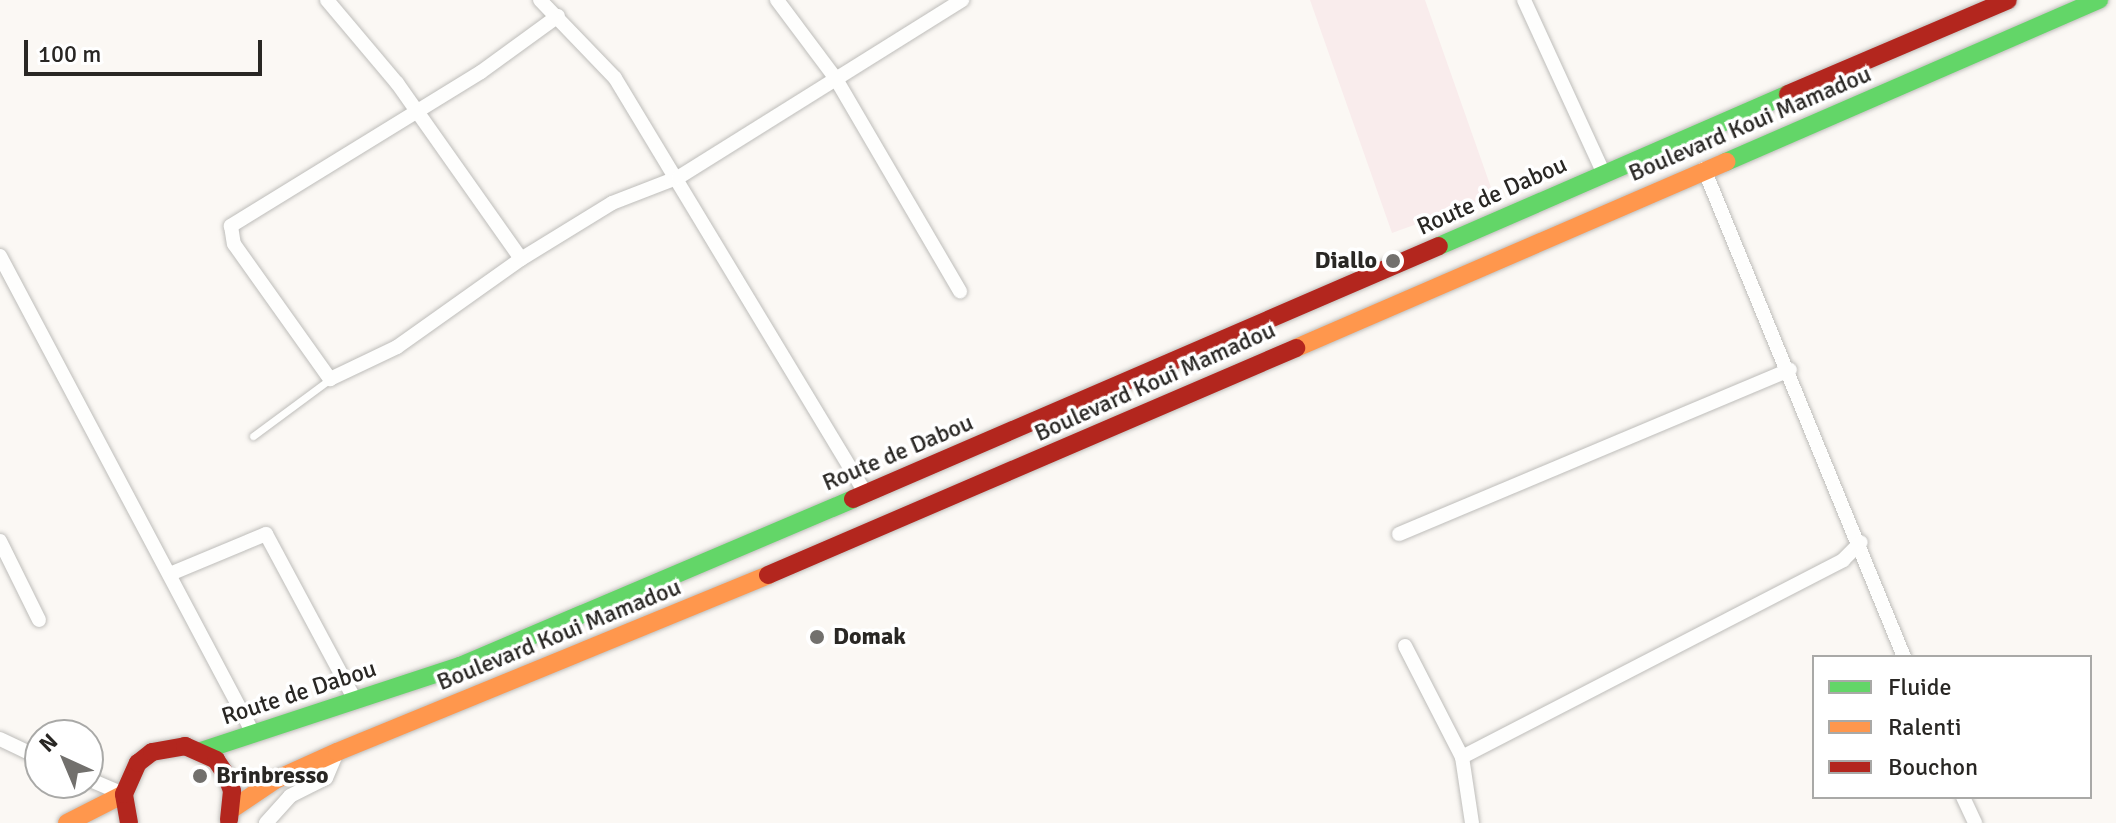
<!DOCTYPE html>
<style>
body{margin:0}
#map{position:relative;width:2116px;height:823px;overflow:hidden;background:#fbf8f4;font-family:Signika,sans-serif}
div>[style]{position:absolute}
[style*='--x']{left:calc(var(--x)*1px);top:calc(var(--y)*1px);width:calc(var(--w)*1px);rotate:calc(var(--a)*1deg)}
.industrial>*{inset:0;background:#f9ecec}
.roads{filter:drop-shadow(0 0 2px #bebdba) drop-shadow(0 0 2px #bebdba)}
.lane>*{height:7px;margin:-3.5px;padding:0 3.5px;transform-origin:3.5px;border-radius:3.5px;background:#fefefd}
.street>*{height:14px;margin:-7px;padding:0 7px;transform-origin:7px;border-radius:7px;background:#fefefd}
.fast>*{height:18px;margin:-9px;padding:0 9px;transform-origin:9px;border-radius:9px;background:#63d668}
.slow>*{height:18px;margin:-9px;padding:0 9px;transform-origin:9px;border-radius:9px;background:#ff974d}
.jam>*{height:18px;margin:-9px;padding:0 9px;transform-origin:9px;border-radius:9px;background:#b3261e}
.dots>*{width:22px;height:22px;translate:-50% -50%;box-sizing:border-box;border:4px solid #fff;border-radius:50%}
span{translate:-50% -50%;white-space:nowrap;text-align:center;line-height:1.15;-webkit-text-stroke:7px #fff;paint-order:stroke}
.street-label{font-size:24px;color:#292724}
.poi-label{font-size:24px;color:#292724;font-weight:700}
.right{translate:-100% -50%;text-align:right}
.left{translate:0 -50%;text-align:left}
.legend{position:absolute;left:1812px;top:655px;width:280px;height:144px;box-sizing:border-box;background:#fff;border:2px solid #a9a9a7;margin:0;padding:10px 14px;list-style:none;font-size:24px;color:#292724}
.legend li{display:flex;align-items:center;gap:16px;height:40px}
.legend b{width:40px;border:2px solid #a9a9a7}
.north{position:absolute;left:24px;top:719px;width:80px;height:80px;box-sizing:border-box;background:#fff;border:2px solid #a9a9a7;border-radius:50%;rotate:316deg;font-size:22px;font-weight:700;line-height:32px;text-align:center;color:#292724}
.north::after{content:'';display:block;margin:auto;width:28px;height:36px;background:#72706d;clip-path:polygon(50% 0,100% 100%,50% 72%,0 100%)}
.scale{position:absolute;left:24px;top:40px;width:238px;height:36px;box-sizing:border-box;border:4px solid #292724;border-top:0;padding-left:10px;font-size:24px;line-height:28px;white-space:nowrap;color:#292724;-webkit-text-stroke:6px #fff;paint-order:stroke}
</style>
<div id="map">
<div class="industrial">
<i style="clip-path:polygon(1310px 0,1425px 0,1494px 196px,1392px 233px)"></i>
</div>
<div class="roads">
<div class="lane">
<i style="--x:253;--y:436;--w:96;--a:-36.5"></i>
</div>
<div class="street">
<i style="--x:327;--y:0;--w:109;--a:49.9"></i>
<i style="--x:397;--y:83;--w:215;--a:54.8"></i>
<i style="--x:540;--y:0;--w:108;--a:46.1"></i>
<i style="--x:615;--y:78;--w:484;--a:58.9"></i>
<i style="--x:777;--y:0;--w:99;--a:53.2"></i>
<i style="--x:836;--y:79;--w:246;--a:59.7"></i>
<i style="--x:1524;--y:0;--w:189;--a:65.3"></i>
<i style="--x:558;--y:16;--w:95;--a:144"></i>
<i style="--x:481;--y:72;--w:294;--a:148.4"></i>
<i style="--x:231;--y:226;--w:18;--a:81"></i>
<i style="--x:234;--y:244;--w:166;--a:54.6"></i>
<i style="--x:330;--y:379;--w:74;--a:-25.5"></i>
<i style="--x:397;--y:347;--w:152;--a:-35.4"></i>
<i style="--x:521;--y:259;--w:107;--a:-31.6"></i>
<i style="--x:612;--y:203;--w:72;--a:-21.2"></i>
<i style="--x:679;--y:177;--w:334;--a:-32"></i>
<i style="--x:1704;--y:169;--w:527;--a:67.71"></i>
<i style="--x:0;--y:256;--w:540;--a:62.06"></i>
<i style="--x:1399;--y:534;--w:424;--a:-22.8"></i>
<i style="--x:0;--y:541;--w:88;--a:63.7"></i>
<i style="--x:170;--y:574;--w:104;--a:-22.6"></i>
<i style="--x:266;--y:534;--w:188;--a:61.8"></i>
<i style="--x:1405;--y:646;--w:125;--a:62.8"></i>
<i style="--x:0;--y:739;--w:44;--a:25.4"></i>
<i style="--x:88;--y:779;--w:39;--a:23"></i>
<i style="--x:1963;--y:797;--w:29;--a:65"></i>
<i style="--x:266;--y:823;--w:36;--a:-48"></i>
<i style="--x:290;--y:796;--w:40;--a:-26.6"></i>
<i style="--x:326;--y:778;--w:28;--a:-67"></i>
<i style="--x:1472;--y:823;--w:67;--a:-98.6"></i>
<i style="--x:1462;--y:757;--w:429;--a:-27.3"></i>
<i style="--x:1843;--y:560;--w:25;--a:-45"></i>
</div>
<div class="fast">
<i style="--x:1726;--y:162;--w:407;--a:-23.5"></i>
<i style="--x:1439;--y:246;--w:381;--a:-23.5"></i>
<i style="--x:201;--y:751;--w:273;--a:-18.2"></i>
<i style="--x:460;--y:666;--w:427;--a:-23"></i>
</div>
<div class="slow">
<i style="--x:1296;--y:348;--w:469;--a:-23.4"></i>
<i style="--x:232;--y:809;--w:52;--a:-34"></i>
<i style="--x:275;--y:780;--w:68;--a:-24.3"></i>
<i style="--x:337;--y:752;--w:466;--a:-22.3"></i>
<i style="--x:67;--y:823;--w:64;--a:-27"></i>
</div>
<div class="jam">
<i style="--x:1788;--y:94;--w:239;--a:-23.1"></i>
<i style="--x:853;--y:499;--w:638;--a:-23.35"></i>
<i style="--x:768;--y:575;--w:575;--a:-23.26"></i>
<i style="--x:129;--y:823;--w:29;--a:-100"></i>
<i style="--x:124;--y:794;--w:34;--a:-66"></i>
<i style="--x:138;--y:763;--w:18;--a:-38"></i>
<i style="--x:152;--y:752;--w:34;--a:-10"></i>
<i style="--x:185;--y:746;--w:34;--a:24"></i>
<i style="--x:216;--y:760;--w:18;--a:56"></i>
<i style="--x:226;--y:775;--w:17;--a:69"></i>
<i style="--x:232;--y:791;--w:29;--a:96"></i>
</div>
</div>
<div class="dots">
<i style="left:1393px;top:261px;background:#72706d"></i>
<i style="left:817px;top:637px;background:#72706d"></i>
<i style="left:200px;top:776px;background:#72706d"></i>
</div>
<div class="street-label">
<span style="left:1750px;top:124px;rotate:-23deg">Boulevard Koui Mamadou</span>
<span style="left:1492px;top:196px;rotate:-24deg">Route de Dabou</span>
<span style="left:1155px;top:382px;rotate:-24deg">Boulevard Koui Mamadou</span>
<span style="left:898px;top:453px;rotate:-23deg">Route de Dabou</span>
<span style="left:559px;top:635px;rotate:-22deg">Boulevard Koui Mamadou</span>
<span style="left:299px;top:693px;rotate:-18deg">Route de Dabou</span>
</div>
<div class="poi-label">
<span class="right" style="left:1377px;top:261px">Diallo</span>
<span class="left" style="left:833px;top:637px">Domak</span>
<span class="left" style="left:216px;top:776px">Brinbresso</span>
</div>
<ul class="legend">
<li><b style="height:10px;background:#63d668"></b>Fluide</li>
<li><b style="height:10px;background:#ff974d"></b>Ralenti</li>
<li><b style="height:10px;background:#b3261e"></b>Bouchon</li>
</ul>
<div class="north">N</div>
<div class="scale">100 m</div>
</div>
